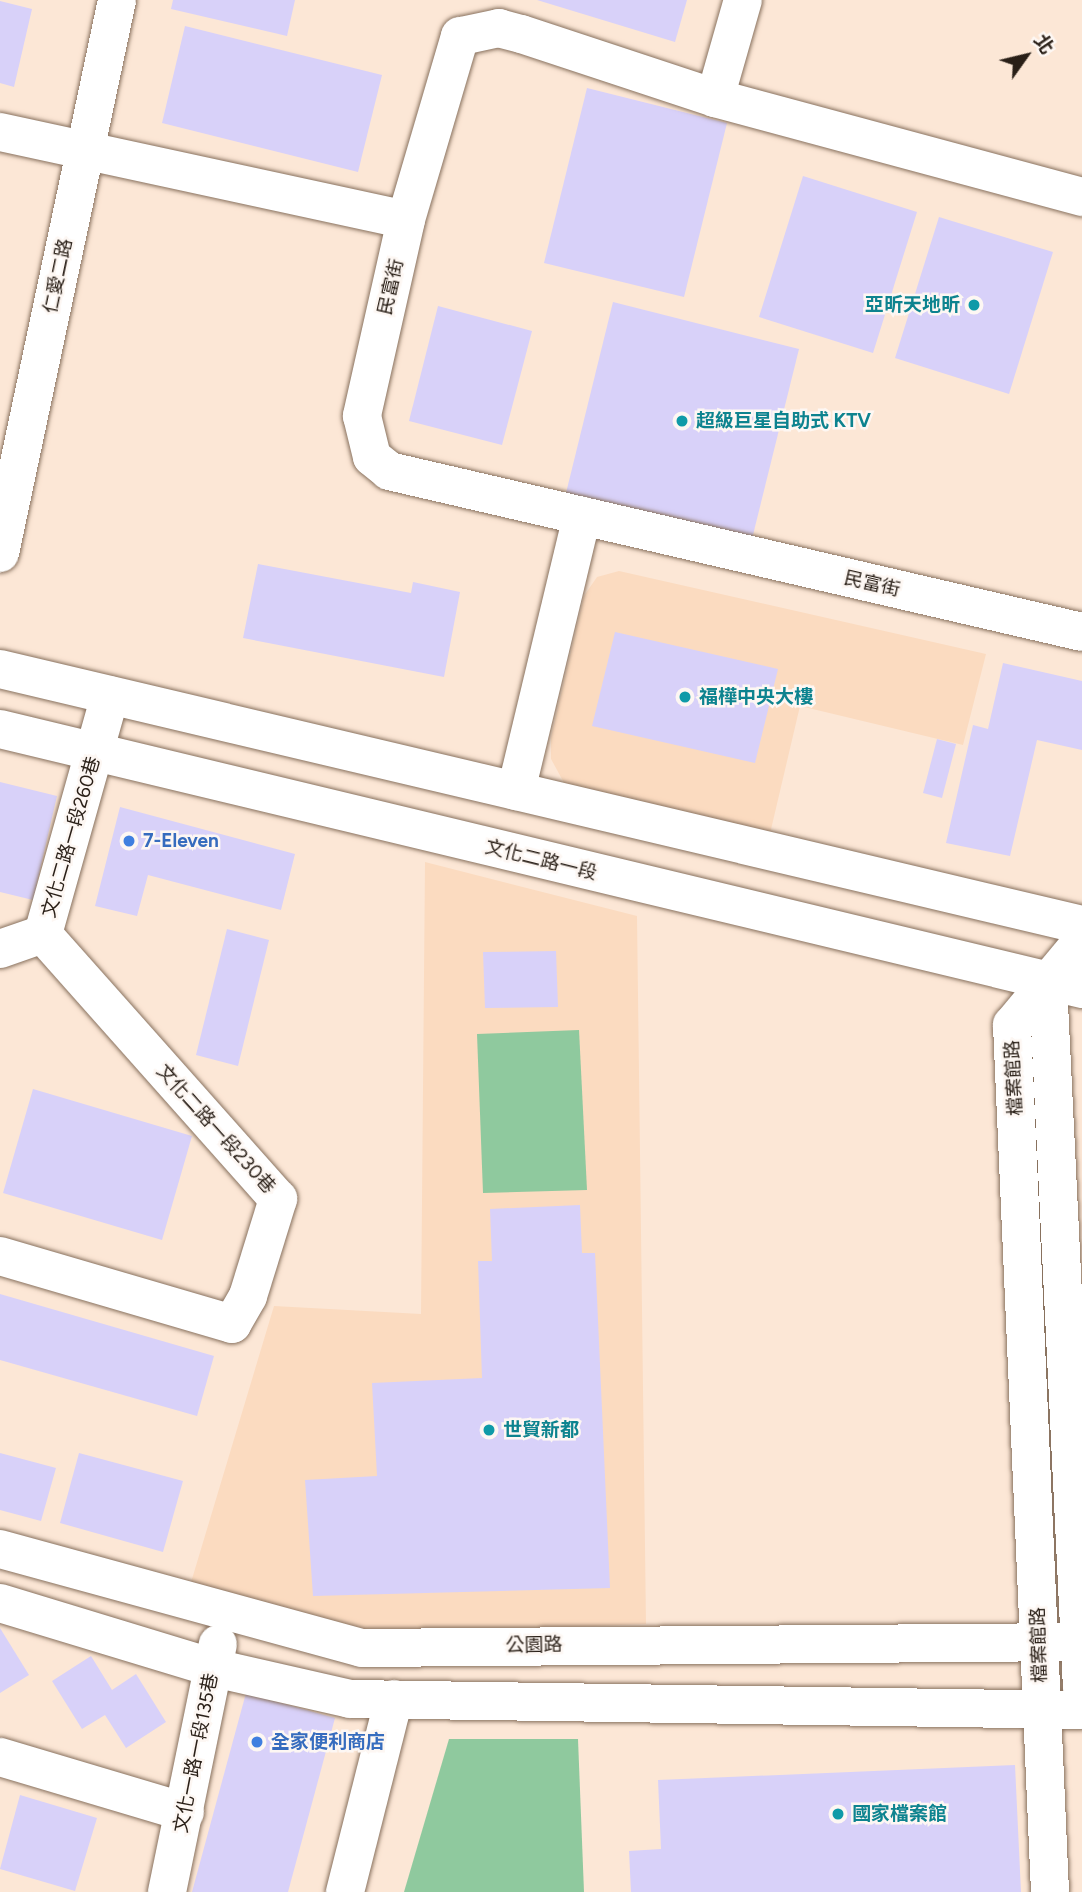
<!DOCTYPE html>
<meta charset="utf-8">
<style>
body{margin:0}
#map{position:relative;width:1082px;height:1892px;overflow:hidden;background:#fce7d6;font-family:Figtree,"Noto Sans TC",sans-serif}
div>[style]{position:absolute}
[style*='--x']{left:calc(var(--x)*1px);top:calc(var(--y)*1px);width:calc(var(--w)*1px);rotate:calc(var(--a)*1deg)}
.built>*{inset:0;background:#fbdbc0}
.green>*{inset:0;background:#8fc99e}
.building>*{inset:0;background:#d8d1f9}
.roads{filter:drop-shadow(0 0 2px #88715e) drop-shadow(0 0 2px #88715e)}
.minor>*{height:38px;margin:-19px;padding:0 19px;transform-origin:19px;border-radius:19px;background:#fff}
.dots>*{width:19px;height:19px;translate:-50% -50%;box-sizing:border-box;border:4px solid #fdf7f3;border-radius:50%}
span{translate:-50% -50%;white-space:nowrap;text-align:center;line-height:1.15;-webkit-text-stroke:5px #fdf7f3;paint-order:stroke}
.street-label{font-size:19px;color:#291f17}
.culture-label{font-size:19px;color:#0d838f;font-weight:700}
.right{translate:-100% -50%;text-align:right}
.left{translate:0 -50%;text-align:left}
.shop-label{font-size:19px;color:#366cbe;font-weight:700}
.north{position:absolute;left:991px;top:21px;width:70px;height:70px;-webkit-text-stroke:5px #fdf7f3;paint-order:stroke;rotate:56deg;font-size:19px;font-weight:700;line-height:28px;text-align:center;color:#291f17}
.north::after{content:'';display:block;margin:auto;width:24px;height:32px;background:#291f17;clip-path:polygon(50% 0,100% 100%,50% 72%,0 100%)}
</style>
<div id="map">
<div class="built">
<i style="clip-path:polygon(619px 571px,986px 654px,963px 745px,800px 706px,769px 838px,568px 790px,551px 759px,551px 737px,584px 596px,597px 577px)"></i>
<i style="clip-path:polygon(425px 862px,637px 916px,646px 1624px,364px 1635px,189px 1589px,274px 1306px,421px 1314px)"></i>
</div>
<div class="green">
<i style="clip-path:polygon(579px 1030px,587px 1190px,483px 1193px,477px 1034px)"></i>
<i style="clip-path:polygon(449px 1739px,578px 1739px,584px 1892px,404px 1892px)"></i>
</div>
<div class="building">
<i style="clip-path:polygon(173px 0,295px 0,287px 36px,171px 9px)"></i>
<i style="clip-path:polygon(537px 0,687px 0,675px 42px)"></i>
<i style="clip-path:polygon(0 1px,32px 9px,14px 87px,0 83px)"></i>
<i style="clip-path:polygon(185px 26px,382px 75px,358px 172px,162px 123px)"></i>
<i style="clip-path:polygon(587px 88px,727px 123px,684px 297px,544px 263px)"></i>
<i style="clip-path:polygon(803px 176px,917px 212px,873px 353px,759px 317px)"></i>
<i style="clip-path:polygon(939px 217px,1053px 252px,1009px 394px,895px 358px)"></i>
<i style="clip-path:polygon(613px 302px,799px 349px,752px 539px,566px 493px)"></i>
<i style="clip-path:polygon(438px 306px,532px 331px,502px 445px,409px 421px)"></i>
<i style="clip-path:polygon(258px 564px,411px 593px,413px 582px,460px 592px,444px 677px,243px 638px)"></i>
<i style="clip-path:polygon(615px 632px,778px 669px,755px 763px,592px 726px)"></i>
<i style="clip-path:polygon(1003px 663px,1082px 681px,1082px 750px,1037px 740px,1010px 856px,946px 843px,973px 725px,988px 729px)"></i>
<i style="clip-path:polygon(937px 739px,956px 744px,942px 798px,923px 793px)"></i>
<i style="clip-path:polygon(0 782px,57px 796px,33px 900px,0 892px)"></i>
<i style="clip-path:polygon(120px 807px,295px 854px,281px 910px,148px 875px,137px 916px,95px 906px)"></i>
<i style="clip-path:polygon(227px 929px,269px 940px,238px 1066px,196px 1055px)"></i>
<i style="clip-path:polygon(556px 951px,558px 1007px,485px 1008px,483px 952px)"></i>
<i style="clip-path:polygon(33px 1089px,192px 1136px,162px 1240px,3px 1193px)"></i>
<i style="clip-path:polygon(580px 1205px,582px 1253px,595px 1253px,610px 1588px,313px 1596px,305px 1480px,377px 1476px,372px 1383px,482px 1378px,478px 1261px,492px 1261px,490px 1209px)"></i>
<i style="clip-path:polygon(0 1294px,214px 1356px,197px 1416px,0 1360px)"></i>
<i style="clip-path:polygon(0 1453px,56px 1468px,41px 1521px,0 1510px)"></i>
<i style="clip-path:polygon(79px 1453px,183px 1481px,163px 1552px,60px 1523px)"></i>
<i style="clip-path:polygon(0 1628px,29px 1675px,0 1693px)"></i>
<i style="clip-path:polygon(91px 1656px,112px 1690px,136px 1674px,166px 1722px,126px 1748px,105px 1715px,82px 1729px,52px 1681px)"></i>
<i style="clip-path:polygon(246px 1693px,335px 1718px,288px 1892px,192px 1892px)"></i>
<i style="clip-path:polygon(1015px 1765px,1021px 1892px,631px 1892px,629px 1851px,661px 1849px,658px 1780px)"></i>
<i style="clip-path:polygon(20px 1795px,97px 1818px,75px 1891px,0 1869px)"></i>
</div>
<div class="roads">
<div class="minor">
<i style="--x:715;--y:98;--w:102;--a:-74.1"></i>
<i style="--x:0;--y:132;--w:415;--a:12.2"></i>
<i style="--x:1082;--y:197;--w:380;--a:-164.9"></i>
<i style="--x:715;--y:98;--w:204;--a:-161.7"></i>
<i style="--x:521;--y:34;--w:23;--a:-165"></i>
<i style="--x:499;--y:28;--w:40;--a:168"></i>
<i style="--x:460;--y:36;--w:192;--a:106.4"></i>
<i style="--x:406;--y:220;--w:201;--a:102.7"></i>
<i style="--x:362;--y:416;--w:42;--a:76.3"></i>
<i style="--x:372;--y:457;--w:22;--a:39"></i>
<i style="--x:389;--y:471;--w:711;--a:13.08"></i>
<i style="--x:0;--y:553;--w:565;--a:-78.05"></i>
<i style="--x:0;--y:669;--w:1112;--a:13.31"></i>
<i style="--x:0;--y:729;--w:1113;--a:13.51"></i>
<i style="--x:516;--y:791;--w:283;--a:-76.5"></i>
<i style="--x:43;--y:934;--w:248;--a:-74.3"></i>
<i style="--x:0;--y:949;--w:46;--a:-19.2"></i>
<i style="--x:1048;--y:983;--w:706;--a:87.24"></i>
<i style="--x:0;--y:1256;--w:242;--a:16.3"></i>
<i style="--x:232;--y:1324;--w:32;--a:-60"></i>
<i style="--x:248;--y:1296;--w:102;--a:-72.8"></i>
<i style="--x:278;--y:1199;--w:354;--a:-131.6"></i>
<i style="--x:0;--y:1549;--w:375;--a:15.3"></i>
<i style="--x:362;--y:1648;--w:720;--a:-0.48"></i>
<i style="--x:0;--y:1603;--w:224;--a:16.9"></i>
<i style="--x:214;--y:1668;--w:139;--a:12.8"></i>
<i style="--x:350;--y:1699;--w:732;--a:0.86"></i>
<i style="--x:0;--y:1757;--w:193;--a:16.6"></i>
<i style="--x:167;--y:1892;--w:253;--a:-78.4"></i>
<i style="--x:345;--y:1892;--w:199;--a:-75.8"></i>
<i style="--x:1050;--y:1892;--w:868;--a:-92.51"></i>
<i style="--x:1012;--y:1025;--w:109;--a:-50.2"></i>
</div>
</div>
<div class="dots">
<i style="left:974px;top:305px;background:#0f9aa8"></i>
<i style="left:682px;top:421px;background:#0f9aa8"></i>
<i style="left:685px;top:697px;background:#0f9aa8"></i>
<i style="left:129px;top:841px;background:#3f7fe0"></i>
<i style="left:489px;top:1430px;background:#0f9aa8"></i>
<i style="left:257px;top:1742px;background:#3f7fe0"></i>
<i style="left:838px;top:1814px;background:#0f9aa8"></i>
</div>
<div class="street-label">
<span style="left:58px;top:276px;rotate:-78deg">仁愛二路</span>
<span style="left:391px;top:287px;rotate:-77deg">民富街</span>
<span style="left:872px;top:584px;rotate:13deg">民富街</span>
<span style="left:71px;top:837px;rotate:-74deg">文化二路一段260巷</span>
<span style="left:541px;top:860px;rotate:14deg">文化二路一段</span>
<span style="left:1014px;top:1078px;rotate:-93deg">檔案館路</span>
<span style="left:216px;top:1129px;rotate:48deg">文化二路一段230巷</span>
<span style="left:534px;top:1645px;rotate:-1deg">公園路</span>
<span style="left:1039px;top:1645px;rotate:-92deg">檔案館路</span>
<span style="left:196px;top:1753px;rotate:-79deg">文化一路一段135巷</span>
</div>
<div class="culture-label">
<span class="right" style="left:960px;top:305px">亞昕天地昕</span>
<span class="left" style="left:696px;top:421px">超級巨星自助式 KTV</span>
<span class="left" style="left:699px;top:697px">福樺中央大樓</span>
<span class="left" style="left:503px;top:1430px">世貿新都</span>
<span class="left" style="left:852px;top:1814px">國家檔案館</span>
</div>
<div class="shop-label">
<span class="left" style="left:143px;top:841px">7-Eleven</span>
<span class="left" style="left:271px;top:1742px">全家便利商店</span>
</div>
<div class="north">北</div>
</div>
